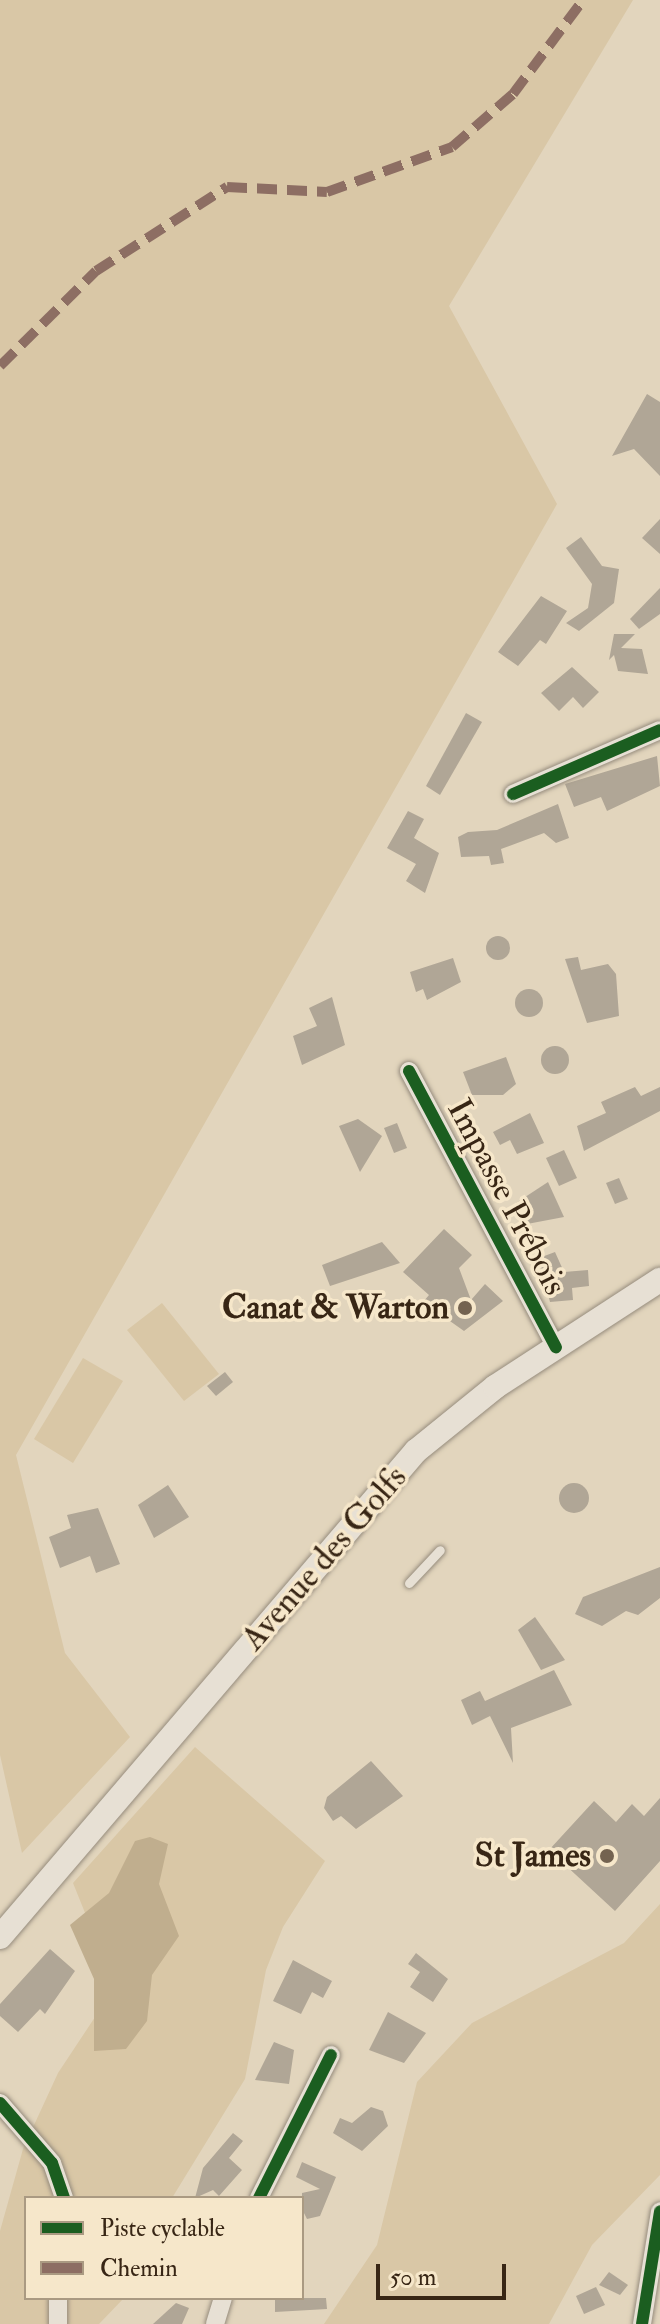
<!DOCTYPE html>
<meta charset="utf-8">
<style>
body{margin:0}
#map{position:relative;width:660px;height:2324px;overflow:hidden;background:#e2d5bd;font-family:"IM FELL Double Pica",serif}
div>[style]{position:absolute}
[style*='--x']{left:calc(var(--x)*1px);top:calc(var(--y)*1px);width:calc(var(--w)*1px);rotate:calc(var(--a)*1deg)}
.green>*{inset:0;background:#d9c7a6}
.water>*{inset:0;background:#c0ae8e}
.building>*{inset:0;background:#b0a696}
.round{border-radius:50%}
.roads{filter:drop-shadow(0 0 2px #968c7d) drop-shadow(0 0 2px #968c7d)}
.service>*{height:9px;margin:-4.5px;padding:0 4.5px;transform-origin:4.5px;border-radius:4.5px;background:#e7e0d4}
.minor>*{height:18px;margin:-9px;padding:0 9px;transform-origin:9px;border-radius:9px;background:#e7e0d4}
.secondary>*{height:24px;margin:-12px;padding:0 12px;transform-origin:12px;border-radius:12px;background:#e7e0d4}
.quiet>*{height:10px;margin-top:-5px;transform-origin:0;background:repeating-linear-gradient(90deg,#8d6e63 0 20px,transparent 0 30px)}
.cycleway>*{height:12px;margin:-6px;padding:0 6px;transform-origin:6px;border-radius:6px;background:#1b5e20}
.dots>*{width:22px;height:22px;translate:-50% -50%;box-sizing:border-box;border:4px solid #f6e7ca;border-radius:50%}
span{translate:-50% -50%;white-space:nowrap;text-align:center;line-height:1.15;-webkit-text-stroke:7px #f6e7ca;paint-order:stroke}
.street-label{font-size:34px;color:#382615}
.poi-label{font-size:34px;color:#382615;font-weight:700}
.right{translate:-100% -50%;text-align:right}
.legend{position:absolute;left:24px;top:2196px;width:280px;height:104px;box-sizing:border-box;background:#f6e7ca;border:2px solid #aa9a82;margin:0;padding:10px 14px;list-style:none;font-size:24px;color:#382615}
.legend li{display:flex;align-items:center;gap:16px;height:40px}
.legend b{width:40px;border:2px solid #aa9a82}
.scale{position:absolute;left:376px;top:2264px;width:130px;height:36px;box-sizing:border-box;border:4px solid #382615;border-top:0;padding-left:10px;font-size:24px;line-height:28px;white-space:nowrap;color:#382615;-webkit-text-stroke:6px #f6e7ca;paint-order:stroke}
</style>
<div id="map">
<div class="green">
<i style="clip-path:polygon(0 0,633px 0,449px 306px,557px 504px,16px 1455px,65px 1653px,130px 1737px,22px 1853px,0 1755px)"></i>
<i style="clip-path:polygon(162px 1303px,219px 1374px,184px 1401px,127px 1330px)"></i>
<i style="clip-path:polygon(83px 1358px,123px 1381px,73px 1463px,34px 1439px)"></i>
<i style="clip-path:polygon(195px 1747px,325px 1861px,283px 1927px,266px 1970px,245px 2079px,172px 2198px,26px 2198px,26px 2298px,124px 2298px,99px 2324px,0 2324px,0 2231px,23px 2149px,58px 2073px,103px 2005px,104px 1960px,73px 1883px)"></i>
<i style="clip-path:polygon(660px 1904px,660px 2175px,592px 2245px,549px 2324px,324px 2324px,377px 2245px,417px 2082px,472px 2023px,624px 1943px)"></i>
</div>
<div class="water">
<i style="clip-path:polygon(150px 1837px,168px 1844px,159px 1884px,179px 1936px,152px 1975px,147px 2021px,126px 2049px,94px 2051px,94px 1979px,70px 1925px,109px 1893px,135px 1841px)"></i>
</div>
<div class="building">
<i style="clip-path:polygon(647px 394px,660px 402px,660px 476px,634px 449px,612px 456px)"></i>
<i style="clip-path:polygon(660px 519px,660px 554px,642px 538px)"></i>
<i style="clip-path:polygon(581px 537px,602px 566px,619px 569px,614px 603px,579px 631px,566px 623px,588px 608px,592px 584px,566px 548px)"></i>
<i style="clip-path:polygon(660px 588px,660px 614px,639px 629px,630px 619px)"></i>
<i style="clip-path:polygon(541px 596px,567px 611px,546px 644px,540px 640px,518px 666px,498px 652px)"></i>
<i style="clip-path:polygon(614px 634px,635px 634px,621px 648px,642px 649px,648px 674px,618px 671px,614px 655px,609px 660px)"></i>
<i style="clip-path:polygon(572px 667px,599px 692px,583px 708px,573px 697px,559px 711px,541px 693px)"></i>
<i style="clip-path:polygon(466px 713px,482px 722px,440px 795px,426px 786px)"></i>
<i style="clip-path:polygon(657px 756px,660px 786px,607px 811px,601px 797px,574px 807px,565px 784px)"></i>
<i style="clip-path:polygon(558px 804px,569px 838px,556px 843px,544px 833px,501px 849px,504px 863px,491px 865px,489px 856px,461px 857px,458px 837px,468px 832px,497px 830px)"></i>
<i style="clip-path:polygon(408px 811px,424px 819px,414px 838px,439px 853px,425px 893px,406px 881px,416px 864px,387px 848px)"></i>
<i class="round" style="left:486px;top:936px;width:24px;height:24px"></i>
<i style="clip-path:polygon(578px 957px,581px 970px,608px 964px,616px 974px,619px 1016px,587px 1023px,565px 959px)"></i>
<i style="clip-path:polygon(453px 958px,461px 982px,427px 1000px,423px 989px,416px 992px,410px 972px)"></i>
<i class="round" style="left:515px;top:989px;width:28px;height:28px"></i>
<i style="clip-path:polygon(332px 997px,345px 1045px,302px 1065px,293px 1036px,317px 1026px,309px 1008px)"></i>
<i class="round" style="left:541px;top:1046px;width:28px;height:28px"></i>
<i style="clip-path:polygon(506px 1057px,516px 1084px,503px 1095px,472px 1095px,463px 1072px)"></i>
<i style="clip-path:polygon(635px 1087px,641px 1096px,660px 1087px,660px 1111px,584px 1151px,577px 1126px,606px 1113px,601px 1102px)"></i>
<i style="clip-path:polygon(530px 1113px,544px 1143px,517px 1154px,510px 1140px,500px 1145px,493px 1132px)"></i>
<i style="clip-path:polygon(358px 1119px,382px 1136px,360px 1172px,339px 1126px)"></i>
<i style="clip-path:polygon(397px 1123px,407px 1148px,394px 1153px,384px 1128px)"></i>
<i style="clip-path:polygon(564px 1150px,577px 1178px,559px 1186px,546px 1158px)"></i>
<i style="clip-path:polygon(619px 1178px,628px 1199px,615px 1204px,606px 1183px)"></i>
<i style="clip-path:polygon(548px 1182px,564px 1217px,527px 1224px,516px 1203px)"></i>
<i style="clip-path:polygon(444px 1229px,472px 1255px,459px 1268px,471px 1300px,485px 1284px,503px 1301px,464px 1331px,423px 1302px,429px 1295px,403px 1272px)"></i>
<i style="clip-path:polygon(382px 1242px,400px 1263px,330px 1286px,322px 1265px)"></i>
<i style="clip-path:polygon(555px 1252px,564px 1272px,588px 1270px,589px 1286px,572px 1288px,573px 1300px,550px 1302px,539px 1258px)"></i>
<i style="clip-path:polygon(225px 1372px,233px 1382px,216px 1396px,207px 1386px)"></i>
<i class="round" style="left:559px;top:1483px;width:30px;height:30px"></i>
<i style="clip-path:polygon(168px 1485px,189px 1517px,154px 1538px,138px 1505px)"></i>
<i style="clip-path:polygon(98px 1508px,120px 1564px,96px 1573px,90px 1556px,60px 1568px,49px 1537px,71px 1528px,67px 1515px)"></i>
<i style="clip-path:polygon(660px 1567px,660px 1598px,638px 1615px,626px 1611px,602px 1626px,575px 1614px,583px 1597px)"></i>
<i style="clip-path:polygon(535px 1617px,565px 1660px,541px 1670px,518px 1630px)"></i>
<i style="clip-path:polygon(554px 1670px,572px 1705px,511px 1728px,513px 1763px,490px 1716px,472px 1725px,461px 1700px,480px 1691px,485px 1701px)"></i>
<i style="clip-path:polygon(371px 1761px,403px 1796px,356px 1829px,341px 1816px,333px 1821px,324px 1808px,327px 1797px)"></i>
<i style="clip-path:polygon(660px 1798px,660px 1861px,615px 1911px,549px 1850px,594px 1801px,616px 1822px,632px 1804px,644px 1816px)"></i>
<i style="clip-path:polygon(50px 1949px,75px 1971px,45px 2014px,40px 2009px,18px 2032px,0 2016px,0 2004px)"></i>
<i style="clip-path:polygon(416px 1953px,448px 1979px,433px 2002px,410px 1987px,420px 1972px,408px 1964px)"></i>
<i style="clip-path:polygon(293px 1960px,332px 1981px,323px 1998px,312px 1992px,301px 2014px,273px 2001px)"></i>
<i style="clip-path:polygon(388px 2012px,426px 2033px,404px 2063px,369px 2050px)"></i>
<i style="clip-path:polygon(274px 2042px,294px 2050px,289px 2084px,255px 2080px)"></i>
<i style="clip-path:polygon(371px 2107px,383px 2111px,388px 2126px,362px 2151px,333px 2133px,340px 2118px,352px 2123px)"></i>
<i style="clip-path:polygon(233px 2133px,243px 2141px,229px 2158px,242px 2170px,219px 2196px,213px 2190px,195px 2198px,203px 2168px)"></i>
<i style="clip-path:polygon(302px 2162px,336px 2177px,320px 2216px,307px 2219px,302px 2209px,302px 2193px,320px 2189px,296px 2177px)"></i>
<i style="clip-path:polygon(609px 2272px,628px 2285px,620px 2295px,599px 2285px)"></i>
<i style="clip-path:polygon(596px 2287px,605px 2305px,584px 2314px,576px 2296px)"></i>
<i style="clip-path:polygon(275px 2298px,326px 2298px,327px 2309px,275px 2312px)"></i>
<i style="clip-path:polygon(176px 2303px,189px 2308px,182px 2324px,153px 2324px)"></i>
</div>
<div class="roads">
<div class="service">
<i style="--x:409;--y:1583;--w:45;--a:-46.8"></i>
</div>
<div class="minor">
<i style="--x:513;--y:794;--w:160;--a:-23.5"></i>
<i style="--x:409;--y:1071;--w:313;--a:62"></i>
<i style="--x:0;--y:2103;--w:79;--a:49.1"></i>
<i style="--x:52;--y:2163;--w:37;--a:71"></i>
<i style="--x:259;--y:2198;--w:160;--a:-63.3"></i>
<i style="--x:58;--y:2298;--w:26;--a:90"></i>
<i style="--x:215;--y:2324;--w:27;--a:-73"></i>
<i style="--x:642;--y:2324;--w:114;--a:-80.9"></i>
</div>
<div class="secondary">
<i style="--x:0;--y:1937;--w:640;--a:-49.44"></i>
<i style="--x:416;--y:1451;--w:102;--a:-39"></i>
<i style="--x:495;--y:1387;--w:197;--a:-33"></i>
</div>
</div>
<div class="quiet">
<i style="--x:0;--y:366;--w:135;--a:-44.7"></i>
<i style="--x:96;--y:271;--w:156;--a:-32.7"></i>
<i style="--x:227;--y:187;--w:100;--a:2.9"></i>
<i style="--x:327;--y:192;--w:133;--a:-19.8"></i>
<i style="--x:452;--y:147;--w:81;--a:-41"></i>
<i style="--x:513;--y:94;--w:117;--a:-53.3"></i>
</div>
<div class="cycleway">
<i style="--x:513;--y:794;--w:160;--a:-23.5"></i>
<i style="--x:409;--y:1071;--w:313;--a:62"></i>
<i style="--x:0;--y:2103;--w:79;--a:49.1"></i>
<i style="--x:52;--y:2163;--w:37;--a:71"></i>
<i style="--x:259;--y:2198;--w:160;--a:-63.3"></i>
<i style="--x:642;--y:2324;--w:114;--a:-80.9"></i>
</div>
<div class="dots">
<i style="left:465px;top:1308px;background:#746350"></i>
<i style="left:607px;top:1856px;background:#746350"></i>
</div>
<div class="street-label">
<span style="left:507px;top:1197px;rotate:62deg">Impasse Prébois</span>
<span style="left:324px;top:1558px;rotate:-49deg">Avenue des Golfs</span>
</div>
<div class="poi-label">
<span class="right" style="left:449px;top:1308px">Canat &amp; Warton</span>
<span class="right" style="left:591px;top:1856px">St James</span>
</div>
<ul class="legend">
<li><b style="height:10px;background:#1b5e20"></b>Piste cyclable</li>
<li><b style="height:10px;background:#8d6e63"></b>Chemin</li>
</ul>
<div class="scale">50 m</div>
</div>
